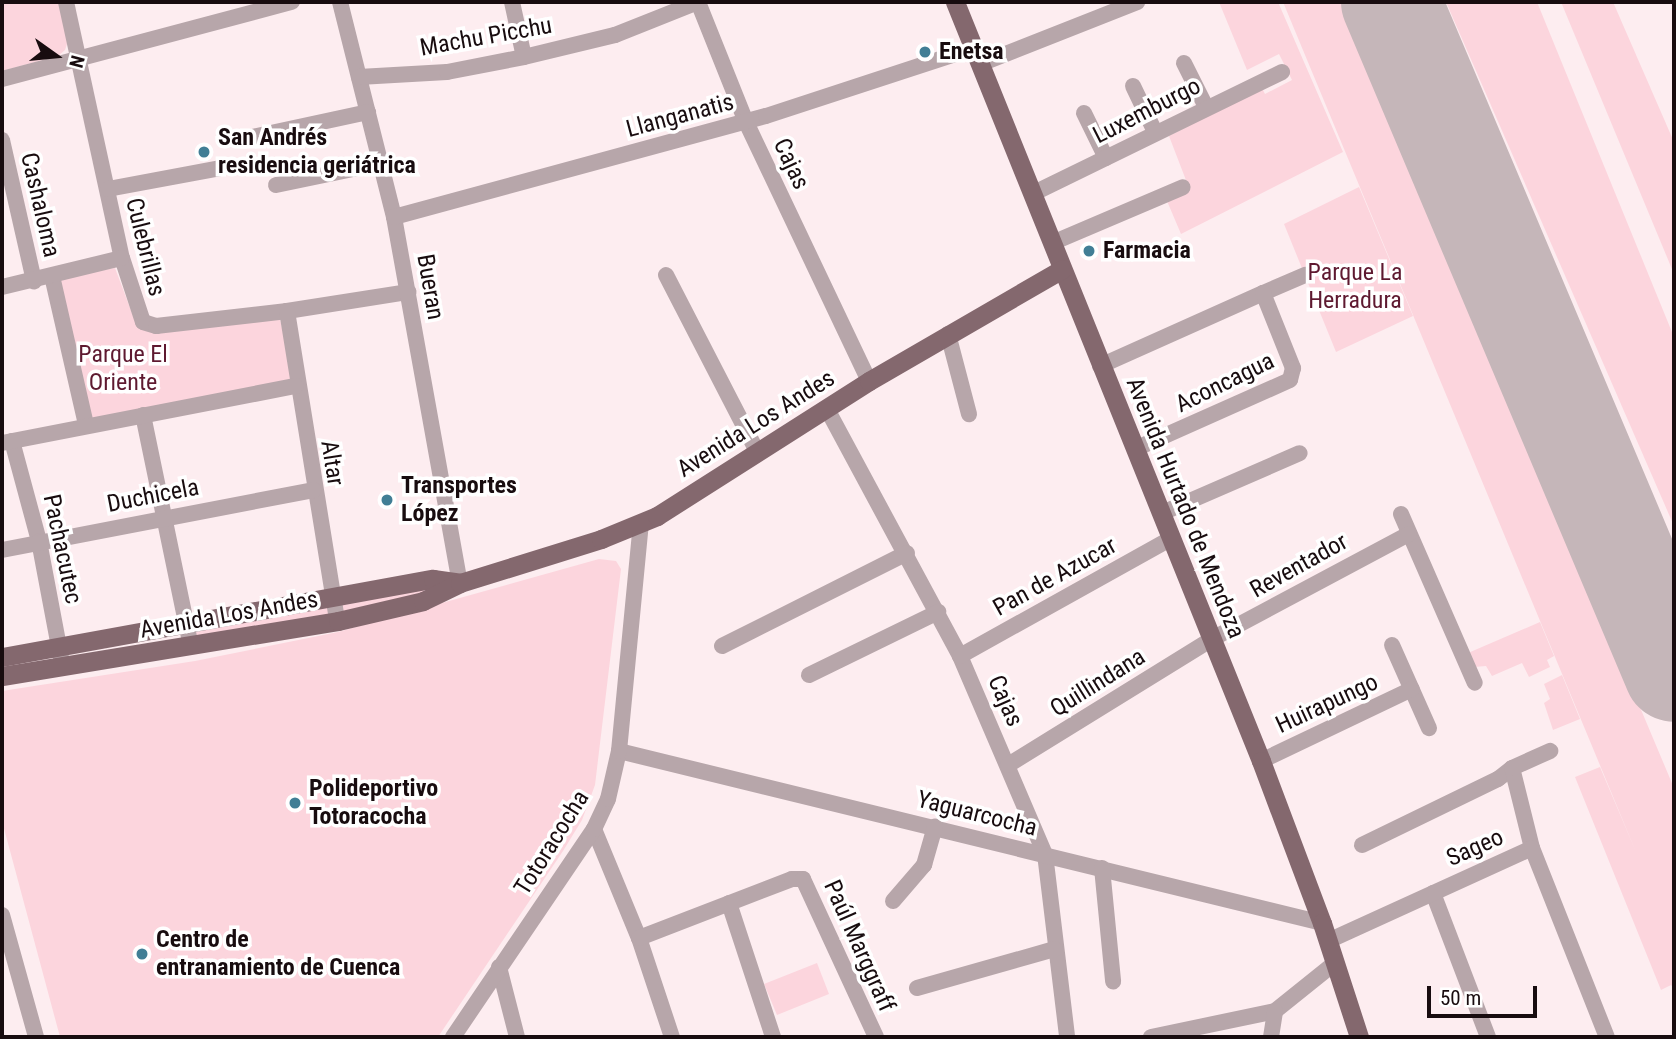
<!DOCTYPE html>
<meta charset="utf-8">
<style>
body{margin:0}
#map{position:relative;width:1676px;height:1039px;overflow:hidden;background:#fdedf0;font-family:"Roboto Condensed",sans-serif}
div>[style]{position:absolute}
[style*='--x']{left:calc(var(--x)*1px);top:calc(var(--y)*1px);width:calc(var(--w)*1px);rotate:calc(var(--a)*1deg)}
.green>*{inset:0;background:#fcd5dd}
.taxiway>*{height:40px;margin:-20px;padding:0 20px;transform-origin:20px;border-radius:20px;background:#c5b6b9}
.runway>*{height:100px;margin:-50px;padding:0 50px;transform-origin:50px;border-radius:50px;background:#c5b6b9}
.minor>*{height:16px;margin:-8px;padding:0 8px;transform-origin:8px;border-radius:8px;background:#b7a6aa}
.major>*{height:19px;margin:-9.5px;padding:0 9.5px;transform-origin:9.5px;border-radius:9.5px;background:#84686e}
.dots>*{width:19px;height:19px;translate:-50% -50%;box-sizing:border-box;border:4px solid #fff;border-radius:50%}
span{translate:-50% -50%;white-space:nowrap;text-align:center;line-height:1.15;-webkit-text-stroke:7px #fff;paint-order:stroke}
.street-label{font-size:24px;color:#180c0f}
.poi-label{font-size:24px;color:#180c0f;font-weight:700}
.left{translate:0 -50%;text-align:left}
.park-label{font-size:24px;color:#5e1930}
.frame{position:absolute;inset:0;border:4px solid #180c0f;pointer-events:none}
.north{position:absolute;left:21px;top:21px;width:70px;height:70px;-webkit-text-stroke:5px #fff;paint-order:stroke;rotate:105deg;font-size:19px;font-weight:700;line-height:28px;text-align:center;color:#180c0f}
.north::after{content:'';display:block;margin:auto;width:24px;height:32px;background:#180c0f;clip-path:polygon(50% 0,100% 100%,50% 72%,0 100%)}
.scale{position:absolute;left:1427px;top:986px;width:110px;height:32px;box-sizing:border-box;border:4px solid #180c0f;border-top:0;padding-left:9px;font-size:21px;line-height:24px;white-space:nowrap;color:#180c0f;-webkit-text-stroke:5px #fff;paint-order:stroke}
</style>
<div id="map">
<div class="green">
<i style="clip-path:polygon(2px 2px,59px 2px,68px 41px,65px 50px,58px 56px,2px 71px)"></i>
<i style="clip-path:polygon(1219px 2px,1278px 2px,1343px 152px,1181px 234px,1167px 201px,1189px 188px,1169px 136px,1262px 88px,1265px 94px,1292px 80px,1279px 54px,1247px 70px)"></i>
<i style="clip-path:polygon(1283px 2px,1343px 2px,1674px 788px,1674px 989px,1671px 985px,1661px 990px,1575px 777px,1600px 767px,1636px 852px)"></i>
<i style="clip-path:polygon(1446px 2px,1537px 2px,1674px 337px,1674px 526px)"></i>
<i style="clip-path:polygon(1561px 2px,1613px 2px,1674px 142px,1674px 274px)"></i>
<i style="clip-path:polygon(1359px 187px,1413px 316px,1336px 352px,1284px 224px)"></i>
<i style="clip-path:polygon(115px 268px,135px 321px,279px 315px,294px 381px,88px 421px,55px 278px)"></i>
<i style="clip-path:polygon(599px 559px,616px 561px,621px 569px,595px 785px,582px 820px,563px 851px,438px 1037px,60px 1037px,2px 821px,2px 691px,195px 661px,338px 632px)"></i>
<i style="clip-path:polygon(421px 584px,425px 592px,340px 616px,338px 601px)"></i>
<i style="clip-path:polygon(331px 603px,333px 618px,194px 645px,191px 629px)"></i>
<i style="clip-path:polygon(1540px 622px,1554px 656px,1547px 660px,1550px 667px,1529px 677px,1522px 663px,1492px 676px,1486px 666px,1474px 667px,1468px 653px)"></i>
<i style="clip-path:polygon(1562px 675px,1580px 719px,1553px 730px,1544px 703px,1550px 699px,1544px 684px)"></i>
<i style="clip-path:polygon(817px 963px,829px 994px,777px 1015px,764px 984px)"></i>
</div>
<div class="taxiway">
<i style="--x:1663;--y:648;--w:12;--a:20"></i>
</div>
<div class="runway">
<i style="--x:1391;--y:2;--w:727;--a:67.1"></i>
</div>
<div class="minor">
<i style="--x:66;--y:2;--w:262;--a:77.7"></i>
<i style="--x:122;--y:258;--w:67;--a:71.8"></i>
<i style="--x:143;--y:322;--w:14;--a:17"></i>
<i style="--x:156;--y:326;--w:132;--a:-6.5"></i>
<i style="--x:287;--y:311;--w:123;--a:-8.9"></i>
<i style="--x:340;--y:2;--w:222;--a:75.9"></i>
<i style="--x:394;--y:217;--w:372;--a:79.8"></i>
<i style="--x:512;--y:2;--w:56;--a:77.7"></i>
<i style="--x:698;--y:2;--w:129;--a:68.2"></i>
<i style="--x:746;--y:122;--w:287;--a:64.6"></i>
<i style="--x:1184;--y:63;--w:49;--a:63.4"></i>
<i style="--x:980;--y:64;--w:169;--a:-21.5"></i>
<i style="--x:359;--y:77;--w:88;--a:-3.3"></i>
<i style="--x:447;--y:72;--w:78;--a:-11"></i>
<i style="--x:524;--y:57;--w:94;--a:-13.6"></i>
<i style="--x:615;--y:35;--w:89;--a:-21.7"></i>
<i style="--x:2;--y:79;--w:300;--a:-14.9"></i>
<i style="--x:1133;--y:86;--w:51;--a:64.4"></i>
<i style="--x:1084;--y:113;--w:50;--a:63.9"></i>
<i style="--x:243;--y:139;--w:128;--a:-12.2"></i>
<i style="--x:2;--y:140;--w:145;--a:77.2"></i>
<i style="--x:276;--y:185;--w:107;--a:-11.8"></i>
<i style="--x:108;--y:189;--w:114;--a:-10.6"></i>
<i style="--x:1034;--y:193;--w:276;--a:-26"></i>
<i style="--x:394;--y:217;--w:385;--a:-15.2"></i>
<i style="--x:766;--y:116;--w:219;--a:-18.1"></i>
<i style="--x:1052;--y:243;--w:142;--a:-23.1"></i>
<i style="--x:666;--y:275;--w:200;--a:62.7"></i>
<i style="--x:52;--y:276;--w:152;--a:77.1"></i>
<i style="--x:2;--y:287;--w:123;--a:-13.6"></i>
<i style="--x:1263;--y:293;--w:46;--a:-23.2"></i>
<i style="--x:287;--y:311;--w:314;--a:80.8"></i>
<i style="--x:948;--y:334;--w:83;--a:75.3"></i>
<i style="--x:1100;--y:366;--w:179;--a:-24.1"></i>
<i style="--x:1263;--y:293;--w:81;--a:68.2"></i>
<i style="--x:1293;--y:368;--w:12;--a:104"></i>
<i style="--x:1290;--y:380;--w:170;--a:156"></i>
<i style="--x:827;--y:409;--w:281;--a:61.7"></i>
<i style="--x:960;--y:656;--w:215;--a:66.8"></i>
<i style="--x:1045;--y:854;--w:184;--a:83.1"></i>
<i style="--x:143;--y:415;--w:236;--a:78.3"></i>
<i style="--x:12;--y:441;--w:104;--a:74.9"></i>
<i style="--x:39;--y:541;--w:118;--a:79.3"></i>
<i style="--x:2;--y:443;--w:299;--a:-11"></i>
<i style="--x:1162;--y:513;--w:150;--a:-23.5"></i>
<i style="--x:1401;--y:514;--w:184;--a:66.4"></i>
<i style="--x:2;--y:550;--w:317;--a:-10.9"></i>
<i style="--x:1392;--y:645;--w:91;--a:66"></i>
<i style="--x:722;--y:646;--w:207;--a:-26.7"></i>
<i style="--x:960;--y:656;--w:243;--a:-29.1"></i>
<i style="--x:809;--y:675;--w:144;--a:-26"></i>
<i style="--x:619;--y:751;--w:724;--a:13.75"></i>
<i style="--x:1261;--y:761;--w:167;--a:-25.5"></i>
<i style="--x:1008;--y:765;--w:240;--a:-31.7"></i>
<i style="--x:1212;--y:639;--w:223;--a:-28.1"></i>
<i style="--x:594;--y:829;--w:118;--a:67.6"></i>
<i style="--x:639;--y:938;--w:104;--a:71.6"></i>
<i style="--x:1362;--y:845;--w:151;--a:-25.9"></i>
<i style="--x:1498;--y:779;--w:18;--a:-38"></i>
<i style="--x:1532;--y:848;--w:82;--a:-104"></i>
<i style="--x:1512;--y:768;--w:42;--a:-24.1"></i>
<i style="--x:1102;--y:868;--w:114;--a:84.4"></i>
<i style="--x:1433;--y:893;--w:154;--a:69.1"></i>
<i style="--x:893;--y:901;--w:48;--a:-49.3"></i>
<i style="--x:924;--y:865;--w:40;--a:-74"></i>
<i style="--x:729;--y:903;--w:141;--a:71.8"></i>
<i style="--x:2;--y:915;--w:127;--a:74.4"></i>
<i style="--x:639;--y:938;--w:164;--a:-21.1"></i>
<i style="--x:792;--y:879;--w:11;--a:0"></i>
<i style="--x:803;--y:879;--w:174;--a:65.2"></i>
<i style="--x:1328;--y:941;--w:224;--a:-24.5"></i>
<i style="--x:1532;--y:848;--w:203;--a:68.4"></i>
<i style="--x:499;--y:967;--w:72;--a:75.6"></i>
<i style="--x:917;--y:988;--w:143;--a:-15.8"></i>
<i style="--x:453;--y:1037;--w:251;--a:-55.9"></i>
<i style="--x:594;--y:829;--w:33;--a:-65"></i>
<i style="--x:608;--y:799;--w:49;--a:-77.1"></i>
<i style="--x:619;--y:751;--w:228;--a:-84.5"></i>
<i style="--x:1151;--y:1037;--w:127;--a:-11.8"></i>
<i style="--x:1275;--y:1011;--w:77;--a:-38.7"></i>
<i style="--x:1271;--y:1037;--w:26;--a:-81"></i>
</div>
<div class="major">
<i style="--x:955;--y:2;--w:818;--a:68.04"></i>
<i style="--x:1261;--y:761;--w:173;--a:69.4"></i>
<i style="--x:1322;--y:923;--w:120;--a:72"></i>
<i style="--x:2;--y:657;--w:438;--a:-10.3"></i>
<i style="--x:433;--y:579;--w:27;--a:8"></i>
<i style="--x:2;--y:676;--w:340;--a:-9.3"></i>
<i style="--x:338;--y:621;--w:87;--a:-13.2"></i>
<i style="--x:423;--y:601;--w:41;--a:-25.9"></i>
<i style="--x:460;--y:583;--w:148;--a:-17.3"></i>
<i style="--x:601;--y:539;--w:61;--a:-22.3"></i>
<i style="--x:657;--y:516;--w:251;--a:-32.5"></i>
<i style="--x:869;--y:381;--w:223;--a:-30.1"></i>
</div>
<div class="dots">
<i style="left:925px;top:52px;background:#417e95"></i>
<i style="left:204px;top:152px;background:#417e95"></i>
<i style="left:1089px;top:251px;background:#417e95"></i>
<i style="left:387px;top:500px;background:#417e95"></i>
<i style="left:295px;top:803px;background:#417e95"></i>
<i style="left:142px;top:954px;background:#417e95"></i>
</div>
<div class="street-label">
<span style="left:486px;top:37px;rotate:-10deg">Machu Picchu</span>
<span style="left:1147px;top:111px;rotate:-27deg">Luxemburgo</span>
<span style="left:680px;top:116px;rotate:-15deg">Llanganatis</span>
<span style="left:791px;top:164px;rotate:65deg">Cajas</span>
<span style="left:40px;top:205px;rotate:77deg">Cashaloma</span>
<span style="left:145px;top:247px;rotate:76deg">Culebrillas</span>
<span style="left:430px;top:287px;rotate:80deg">Bueran</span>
<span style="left:1225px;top:383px;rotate:-26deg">Aconcagua</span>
<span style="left:756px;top:424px;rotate:-32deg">Avenida Los Andes</span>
<span style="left:332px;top:463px;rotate:81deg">Altar</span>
<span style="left:153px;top:496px;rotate:-11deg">Duchicela</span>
<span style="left:1185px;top:508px;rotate:68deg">Avenida Hurtado de Mendoza</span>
<span style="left:62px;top:549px;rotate:78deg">Pachacutec</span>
<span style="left:1299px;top:566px;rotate:-29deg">Reventador</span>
<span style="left:1055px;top:577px;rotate:-29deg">Pan de Azucar</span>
<span style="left:229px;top:615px;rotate:-10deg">Avenida Los Andes</span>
<span style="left:1098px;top:683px;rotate:-32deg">Quillindana</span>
<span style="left:1005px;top:701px;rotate:66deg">Cajas</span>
<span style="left:1327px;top:704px;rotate:-25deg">Huirapungo</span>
<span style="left:977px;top:814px;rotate:14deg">Yaguarcocha</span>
<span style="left:552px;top:843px;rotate:-58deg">Totoracocha</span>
<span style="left:1475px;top:848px;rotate:-24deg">Sageo</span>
<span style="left:859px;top:946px;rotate:66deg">Paúl Marggraff</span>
</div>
<div class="poi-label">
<span class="left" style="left:939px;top:52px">Enetsa</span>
<span class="left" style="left:218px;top:152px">San Andrés<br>residencia geriátrica</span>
<span class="left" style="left:1103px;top:251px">Farmacia</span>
<span class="left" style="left:401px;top:500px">Transportes<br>López</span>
<span class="left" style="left:309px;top:803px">Polideportivo<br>Totoracocha</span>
<span class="left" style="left:156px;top:954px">Centro de<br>entranamiento de Cuenca</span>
</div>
<div class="park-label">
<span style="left:1355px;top:287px">Parque La<br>Herradura</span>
<span style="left:123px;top:369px">Parque El<br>Oriente</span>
</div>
<div class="frame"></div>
<div class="north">N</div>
<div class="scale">50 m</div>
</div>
